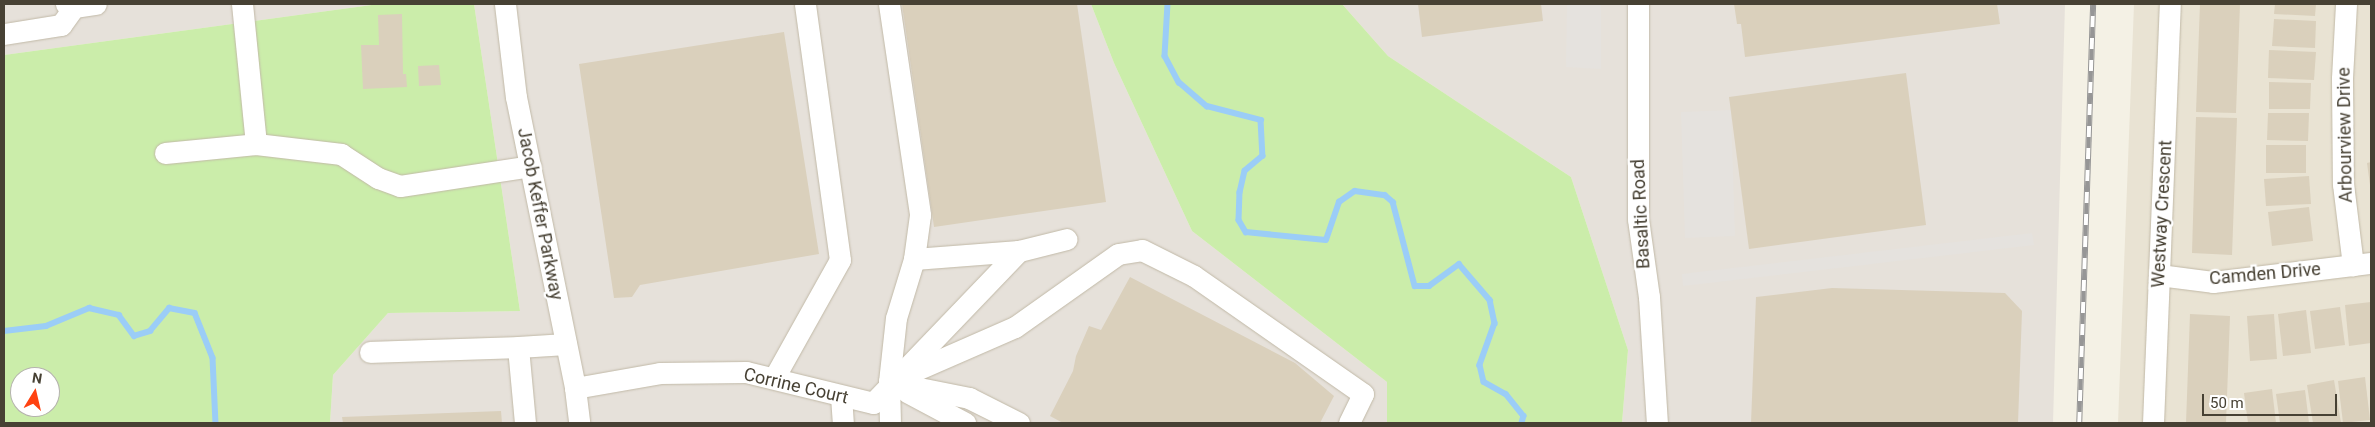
<!DOCTYPE html>
<style>
body{margin:0}
#map{position:relative;width:2375px;height:427px;overflow:hidden;background:#f4f1e5;font-family:Roboto,sans-serif}
div>[style]{position:absolute}
[style*='--x']{left:calc(var(--x)*1px);top:calc(var(--y)*1px);width:calc(var(--w)*1px);rotate:calc(var(--a)*1deg)}
.residential>*{inset:0;background:#e9e3d3}
.industrial>*{inset:0;background:#e6e1da}
.green>*{inset:0;background:#cbedaa}
.parking>*{inset:0;background:#e5e2de}
.stream>*{height:5.5px;margin:-2.75px;padding:0 2.75px;transform-origin:2.75px;border-radius:2.75px;background:#9bcdf7}
.building>*{inset:0;background:#dad0bc}
.roads{filter:drop-shadow(0 0 1px #c1b9a7) drop-shadow(0 0 1px #c1b9a7)}
.minor>*{height:21px;margin:-10.5px;padding:0 10.5px;transform-origin:10.5px;border-radius:10.5px;background:#fff}
.rail>*{height:5.5px;margin-top:-2.75px;transform-origin:0;background:repeating-linear-gradient(90deg,#fff 0 11px,#969696 0 22px);box-sizing:border-box;border-block:1px solid #969696}
span{translate:-50% -50%;white-space:nowrap;text-align:center;line-height:1.15;-webkit-text-stroke:4.5px #fff;paint-order:stroke}
.street-label{font-size:18px;color:#474134}
.frame{position:absolute;inset:0;border:5px solid #474134;pointer-events:none}
.north{position:absolute;left:10px;top:367px;width:50px;height:50px;box-sizing:border-box;background:#fff;border:1px solid #b5b3ae;border-radius:50%;rotate:9deg;font-size:14px;font-weight:700;line-height:20px;text-align:center;color:#474134}
.north::after{content:'';display:block;margin:auto;width:18px;height:22px;background:#ff4211;clip-path:polygon(50% 0,100% 100%,50% 72%,0 100%)}
.scale{position:absolute;left:2202px;top:394px;width:135px;height:22px;box-sizing:border-box;border:2px solid #474134;border-top:0;padding-left:6px;font-size:15px;line-height:18px;white-space:nowrap;color:#474134;-webkit-text-stroke:4px #fff;paint-order:stroke}
</style>
<div id="map">
<div class="residential">
<i style="clip-path:polygon(2134px 4px,2371px 4px,2371px 423px,2118px 423px)"></i>
</div>
<div class="industrial">
<i style="clip-path:polygon(4px 4px,379px 4px,4px 55px)"></i>
<i style="clip-path:polygon(474px 4px,1091px 4px,1114px 63px,1192px 231px,1387px 382px,1387px 423px,330px 423px,333px 375px,388px 313px,520px 311px)"></i>
<i style="clip-path:polygon(1342px 4px,2065px 4px,2053px 423px,1622px 423px,1628px 350px,1571px 177px,1388px 56px)"></i>
</div>
<div class="green">
<i style="clip-path:polygon(evenodd,379px 4px,474px 4px,520px 311px,388px 313px,333px 375px,330px 423px,4px 423px,4px 55px,379px 4px,20px 377px,50px 377px,50px 407px,20px 407px,20px 377px)"></i>
<i style="clip-path:polygon(1091px 4px,1342px 4px,1388px 56px,1571px 177px,1628px 350px,1622px 423px,1387px 423px,1387px 382px,1192px 231px,1114px 63px)"></i>
</div>
<div class="parking">
<i style="clip-path:polygon(1567px 4px,1601px 4px,1601px 69px,1566px 67px)"></i>
<i style="clip-path:polygon(1731px 110px,1735px 236px,1685px 238px,1681px 112px)"></i>
<i style="clip-path:polygon(2032px 233px,2034px 245px,1683px 286px,1682px 274px)"></i>
</div>
<div class="stream">
<i style="--x:1168;--y:4;--w:52;--a:93.3"></i>
<i style="--x:1165;--y:56;--w:30;--a:62"></i>
<i style="--x:1179;--y:82;--w:37;--a:41"></i>
<i style="--x:1207;--y:106;--w:56;--a:14.5"></i>
<i style="--x:1261;--y:120;--w:36;--a:87"></i>
<i style="--x:1263;--y:156;--w:23;--a:140"></i>
<i style="--x:1245;--y:171;--w:22;--a:103"></i>
<i style="--x:1240;--y:192;--w:28;--a:92"></i>
<i style="--x:1239;--y:220;--w:14;--a:60"></i>
<i style="--x:1246;--y:232;--w:80;--a:5.7"></i>
<i style="--x:1326;--y:240;--w:40;--a:-71.1"></i>
<i style="--x:1339;--y:202;--w:19;--a:-35"></i>
<i style="--x:1355;--y:191;--w:30;--a:8"></i>
<i style="--x:1385;--y:195;--w:11;--a:41"></i>
<i style="--x:1393;--y:202;--w:87;--a:75.3"></i>
<i style="--x:1415;--y:286;--w:14;--a:0"></i>
<i style="--x:1429;--y:286;--w:37;--a:-36"></i>
<i style="--x:1459;--y:264;--w:48;--a:49.3"></i>
<i style="--x:1490;--y:300;--w:24;--a:78"></i>
<i style="--x:1495;--y:323;--w:45;--a:109.7"></i>
<i style="--x:1480;--y:365;--w:17;--a:77"></i>
<i style="--x:1484;--y:382;--w:25;--a:29"></i>
<i style="--x:1506;--y:394;--w:28;--a:51"></i>
<i style="--x:1524;--y:416;--w:7;--a:106"></i>
<i style="--x:4;--y:331;--w:42;--a:-6.8"></i>
<i style="--x:46;--y:326;--w:47;--a:-22.7"></i>
<i style="--x:89;--y:308;--w:31;--a:13"></i>
<i style="--x:119;--y:315;--w:26;--a:54"></i>
<i style="--x:134;--y:336;--w:17;--a:-17"></i>
<i style="--x:150;--y:331;--w:30;--a:-50"></i>
<i style="--x:169;--y:308;--w:26;--a:11"></i>
<i style="--x:195;--y:313;--w:48;--a:68.2"></i>
<i style="--x:213;--y:358;--w:65;--a:87.4"></i>
</div>
<div class="building">
<i style="clip-path:polygon(902px 4px,1077px 4px,1106px 202px,934px 227px)"></i>
<i style="clip-path:polygon(1418px 4px,1541px 4px,1543px 21px,1422px 37px)"></i>
<i style="clip-path:polygon(1734px 4px,1997px 4px,2000px 24px,1745px 57px,1741px 24px,1737px 24px)"></i>
<i style="clip-path:polygon(2200px 4px,2240px 4px,2236px 113px,2196px 112px)"></i>
<i style="clip-path:polygon(2275px 4px,2316px 4px,2315px 16px,2274px 14px)"></i>
<i style="clip-path:polygon(402px 14px,403px 74px,406px 74px,407px 87px,363px 89px,361px 45px,379px 45px,378px 15px)"></i>
<i style="clip-path:polygon(2274px 19px,2316px 21px,2315px 48px,2272px 46px)"></i>
<i style="clip-path:polygon(784px 32px,819px 254px,640px 285px,632px 297px,614px 298px,579px 64px)"></i>
<i style="clip-path:polygon(2269px 50px,2316px 52px,2314px 80px,2268px 78px)"></i>
<i style="clip-path:polygon(439px 65px,441px 85px,419px 86px,418px 66px)"></i>
<i style="clip-path:polygon(1906px 73px,1926px 225px,1749px 249px,1729px 97px)"></i>
<i style="clip-path:polygon(2269px 82px,2311px 83px,2310px 109px,2269px 109px)"></i>
<i style="clip-path:polygon(2268px 113px,2309px 113px,2308px 141px,2267px 140px)"></i>
<i style="clip-path:polygon(2196px 117px,2237px 118px,2232px 255px,2192px 253px)"></i>
<i style="clip-path:polygon(2266px 145px,2306px 145px,2306px 173px,2266px 173px)"></i>
<i style="clip-path:polygon(2371px 162px,2371px 185px,2370px 185px,2367px 163px)"></i>
<i style="clip-path:polygon(2309px 176px,2311px 204px,2266px 206px,2264px 179px)"></i>
<i style="clip-path:polygon(2309px 207px,2313px 241px,2272px 246px,2268px 212px)"></i>
<i style="clip-path:polygon(1130px 277px,1295px 363px,1334px 396px,1320px 423px,1063px 423px,1050px 416px,1073px 371px,1076px 356px,1089px 326px,1101px 330px)"></i>
<i style="clip-path:polygon(1832px 288px,2005px 293px,2022px 311px,2018px 423px,1751px 423px,1756px 297px)"></i>
<i style="clip-path:polygon(2371px 302px,2371px 343px,2349px 346px,2345px 305px)"></i>
<i style="clip-path:polygon(2340px 307px,2345px 345px,2315px 349px,2310px 311px)"></i>
<i style="clip-path:polygon(2306px 310px,2311px 353px,2283px 356px,2278px 314px)"></i>
<i style="clip-path:polygon(2190px 314px,2230px 316px,2226px 423px,2186px 423px)"></i>
<i style="clip-path:polygon(2274px 314px,2277px 359px,2250px 361px,2247px 316px)"></i>
<i style="clip-path:polygon(2365px 377px,2370px 420px,2343px 423px,2338px 381px)"></i>
<i style="clip-path:polygon(2334px 380px,2341px 423px,2313px 423px,2307px 385px)"></i>
<i style="clip-path:polygon(2272px 389px,2276px 423px,2248px 423px,2244px 393px)"></i>
<i style="clip-path:polygon(2305px 390px,2309px 423px,2280px 423px,2276px 394px)"></i>
<i style="clip-path:polygon(501px 411px,502px 423px,343px 423px,342px 417px)"></i>
</div>
<div class="roads">
<div class="minor">
<i style="--x:66;--y:4;--w:9;--a:21"></i>
<i style="--x:74;--y:7;--w:22;--a:-8"></i>
<i style="--x:505;--y:4;--w:94;--a:83.3"></i>
<i style="--x:516;--y:97;--w:297;--a:78.5"></i>
<i style="--x:575;--y:388;--w:35;--a:83"></i>
<i style="--x:889;--y:4;--w:213;--a:81.6"></i>
<i style="--x:920;--y:215;--w:44;--a:97.8"></i>
<i style="--x:1638;--y:4;--w:215;--a:90"></i>
<i style="--x:1638;--y:219;--w:79;--a:82"></i>
<i style="--x:1649;--y:297;--w:126;--a:86.4"></i>
<i style="--x:2346;--y:4;--w:75;--a:93.1"></i>
<i style="--x:2342;--y:79;--w:105;--a:89.5"></i>
<i style="--x:2343;--y:184;--w:82;--a:83"></i>
<i style="--x:4;--y:34;--w:58;--a:-9"></i>
<i style="--x:61;--y:25;--w:22;--a:-54"></i>
<i style="--x:256;--y:144;--w:86;--a:6.7"></i>
<i style="--x:341;--y:154;--w:44;--a:33"></i>
<i style="--x:378;--y:178;--w:23;--a:20"></i>
<i style="--x:400;--y:186;--w:132;--a:-8.7"></i>
<i style="--x:165;--y:153;--w:91;--a:-5.6"></i>
<i style="--x:256;--y:144;--w:141;--a:-95.7"></i>
<i style="--x:2159;--y:275;--w:54;--a:7.4"></i>
<i style="--x:2213;--y:282;--w:159;--a:-6.9"></i>
<i style="--x:370;--y:352;--w:148;--a:-1.9"></i>
<i style="--x:774;--y:378;--w:135;--a:-60.8"></i>
<i style="--x:840;--y:260;--w:258;--a:-97.8"></i>
<i style="--x:889;--y:382;--w:137;--a:-23.6"></i>
<i style="--x:1015;--y:327;--w:126;--a:-35.3"></i>
<i style="--x:1118;--y:254;--w:24;--a:-9"></i>
<i style="--x:1142;--y:250;--w:58;--a:26.6"></i>
<i style="--x:1194;--y:276;--w:206;--a:34.9"></i>
<i style="--x:1363;--y:394;--w:32;--a:116"></i>
<i style="--x:889;--y:382;--w:82;--a:11.3"></i>
<i style="--x:969;--y:398;--w:56;--a:26.6"></i>
<i style="--x:575;--y:388;--w:86;--a:-10"></i>
<i style="--x:660;--y:373;--w:86;--a:-0.7"></i>
<i style="--x:746;--y:372;--w:131;--a:13.7"></i>
<i style="--x:873;--y:403;--w:211;--a:-46.2"></i>
<i style="--x:907;--y:392;--w:66;--a:28.1"></i>
<i style="--x:841;--y:396;--w:27;--a:86"></i>
<i style="--x:525;--y:423;--w:76;--a:-95.3"></i>
<i style="--x:518;--y:347;--w:48;--a:-3.6"></i>
<i style="--x:890;--y:423;--w:41;--a:-91.4"></i>
<i style="--x:889;--y:382;--w:64;--a:-83.8"></i>
<i style="--x:896;--y:318;--w:62;--a:-73"></i>
<i style="--x:914;--y:259;--w:105;--a:-4.4"></i>
<i style="--x:1019;--y:251;--w:49;--a:-14"></i>
<i style="--x:2153;--y:423;--w:419;--a:-87.7"></i>
</div>
</div>
<div class="rail">
<i style="--x:2079;--y:423;--w:419;--a:-88.1"></i>
</div>
<div class="street-label">
<span style="left:2345px;top:135px;rotate:-91deg">Arbourview Drive</span>
<span style="left:540px;top:214px;rotate:79deg">Jacob Keffer Parkway</span>
<span style="left:1641px;top:214px;rotate:-93deg">Basaltic Road</span>
<span style="left:2162px;top:214px;rotate:-87deg">Westway Crescent</span>
<span style="left:2265px;top:274px;rotate:-5deg">Camden Drive</span>
<span style="left:796px;top:386px;rotate:13deg">Corrine Court</span>
</div>
<div class="frame"></div>
<div class="north">N</div>
<div class="scale">50 m</div>
</div>
